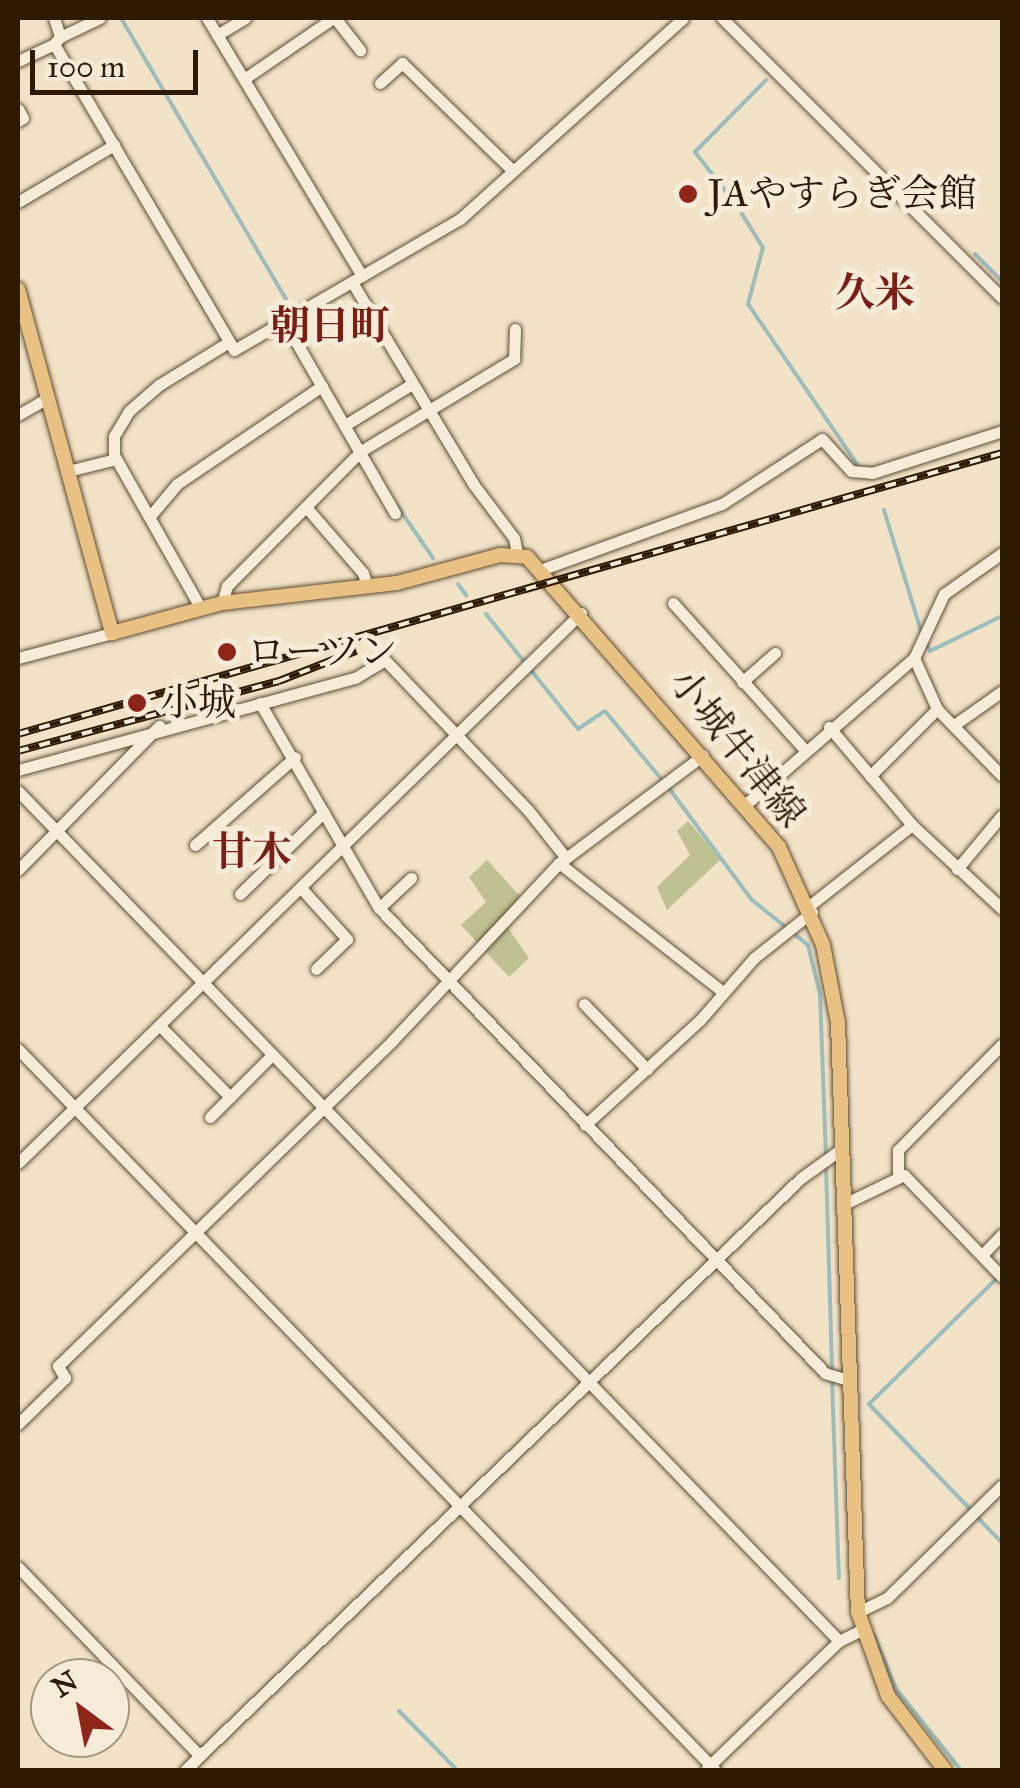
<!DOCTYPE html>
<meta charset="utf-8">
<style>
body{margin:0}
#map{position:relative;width:1020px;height:1788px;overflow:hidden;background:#f2e2c6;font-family:"IM FELL Great Primer","Noto Serif JP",serif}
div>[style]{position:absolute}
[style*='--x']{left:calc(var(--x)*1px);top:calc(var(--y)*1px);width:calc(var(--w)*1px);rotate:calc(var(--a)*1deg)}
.green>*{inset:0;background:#bec293}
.stream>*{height:4px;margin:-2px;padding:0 2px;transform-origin:2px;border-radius:2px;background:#9cbdbb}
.roads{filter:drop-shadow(0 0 2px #5f4c32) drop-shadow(0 0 2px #5f4c32)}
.minor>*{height:11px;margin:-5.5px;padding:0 5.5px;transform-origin:5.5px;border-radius:5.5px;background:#f7ecda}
.major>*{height:14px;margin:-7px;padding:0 7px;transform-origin:7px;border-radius:7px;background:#e9c183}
.rail>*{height:8px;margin-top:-4px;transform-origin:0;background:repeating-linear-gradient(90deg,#f7ecda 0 11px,#2e1a00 0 22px);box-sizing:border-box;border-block:2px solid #2e1a00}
.dots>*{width:28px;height:28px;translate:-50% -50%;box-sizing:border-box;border:5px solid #f7ecda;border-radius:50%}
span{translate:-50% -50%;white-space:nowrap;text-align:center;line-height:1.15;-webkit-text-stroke:10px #f7ecda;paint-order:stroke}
.poi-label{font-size:38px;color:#2e1a00}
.left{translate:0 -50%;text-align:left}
.street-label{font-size:38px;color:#2e1a00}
.neighbourhood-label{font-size:40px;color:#7a1f14;font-weight:700}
.frame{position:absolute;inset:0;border:20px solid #2e1a00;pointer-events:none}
.north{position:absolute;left:30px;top:1658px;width:100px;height:100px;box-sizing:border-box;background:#f7ecda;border:2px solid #a79883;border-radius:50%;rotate:328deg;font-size:28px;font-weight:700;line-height:40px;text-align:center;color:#2e1a00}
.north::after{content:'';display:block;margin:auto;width:35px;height:45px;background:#8f2418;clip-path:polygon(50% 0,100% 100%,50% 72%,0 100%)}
.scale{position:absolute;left:30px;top:50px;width:168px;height:45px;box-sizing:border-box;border:5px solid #2e1a00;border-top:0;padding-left:12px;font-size:30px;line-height:35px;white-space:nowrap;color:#2e1a00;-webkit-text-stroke:8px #f7ecda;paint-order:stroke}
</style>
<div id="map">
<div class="green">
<i style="clip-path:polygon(688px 821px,721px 859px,667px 910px,657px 887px,690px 855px,677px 831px)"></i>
<i style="clip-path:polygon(487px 860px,520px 896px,502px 919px,529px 958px,509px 977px,461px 925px,486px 902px,469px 877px)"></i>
</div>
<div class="stream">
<i style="--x:121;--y:18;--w:336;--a:59.6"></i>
<i style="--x:733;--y:201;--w:62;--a:-127.8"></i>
<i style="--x:695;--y:152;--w:101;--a:-45.4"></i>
<i style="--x:742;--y:214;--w:39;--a:58"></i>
<i style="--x:763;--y:247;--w:59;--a:104.7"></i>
<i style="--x:748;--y:304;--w:194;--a:55.7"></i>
<i style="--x:975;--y:254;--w:38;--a:45"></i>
<i style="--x:398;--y:507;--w:62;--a:55.5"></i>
<i style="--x:884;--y:510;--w:130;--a:73"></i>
<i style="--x:458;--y:584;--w:14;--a:54"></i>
<i style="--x:486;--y:614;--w:147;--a:51.3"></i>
<i style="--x:578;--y:729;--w:32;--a:-34"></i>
<i style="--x:605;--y:711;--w:89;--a:50.4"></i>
<i style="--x:926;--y:643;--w:9;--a:63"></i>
<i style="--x:930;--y:651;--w:80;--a:-25.9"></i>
<i style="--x:668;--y:787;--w:141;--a:53.4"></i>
<i style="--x:752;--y:900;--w:72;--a:38.8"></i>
<i style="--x:808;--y:945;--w:50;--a:76.2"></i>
<i style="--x:820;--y:994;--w:162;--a:87.9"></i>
<i style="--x:826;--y:1166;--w:205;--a:88.3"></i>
<i style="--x:832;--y:1380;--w:198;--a:88"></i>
<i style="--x:969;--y:1508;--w:144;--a:-133.9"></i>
<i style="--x:869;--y:1404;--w:177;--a:-44.5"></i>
<i style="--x:978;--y:1518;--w:35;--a:46"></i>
<i style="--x:874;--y:1635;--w:58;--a:67.8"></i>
<i style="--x:896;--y:1689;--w:104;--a:51.3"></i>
<i style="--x:399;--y:1711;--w:83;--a:45.5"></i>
</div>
<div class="roads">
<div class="minor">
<i style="--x:54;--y:18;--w:20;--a:72"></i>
<i style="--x:60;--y:37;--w:9;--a:131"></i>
<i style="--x:54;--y:44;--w:355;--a:59.5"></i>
<i style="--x:234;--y:350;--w:261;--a:-30.1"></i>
<i style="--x:460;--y:219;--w:300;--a:-42"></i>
<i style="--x:207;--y:18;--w:301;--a:59"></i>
<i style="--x:335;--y:18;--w:41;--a:52"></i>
<i style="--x:722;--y:18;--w:396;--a:45"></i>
<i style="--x:217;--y:35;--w:33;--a:-31"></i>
<i style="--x:60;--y:37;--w:44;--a:-25.4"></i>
<i style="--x:18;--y:61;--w:40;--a:-25"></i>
<i style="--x:244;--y:79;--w:108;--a:-34.4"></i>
<i style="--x:380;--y:83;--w:30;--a:-42"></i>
<i style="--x:402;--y:63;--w:153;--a:44.2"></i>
<i style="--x:18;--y:109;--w:10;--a:61"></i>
<i style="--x:23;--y:118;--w:6;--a:149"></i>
<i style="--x:18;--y:202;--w:112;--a:-30.7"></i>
<i style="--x:352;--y:282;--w:237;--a:59"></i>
<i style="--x:474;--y:485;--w:66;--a:53"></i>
<i style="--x:514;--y:538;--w:16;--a:79"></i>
<i style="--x:284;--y:321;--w:222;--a:60"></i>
<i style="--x:18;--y:415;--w:34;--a:-30"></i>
<i style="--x:345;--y:425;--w:79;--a:-31.5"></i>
<i style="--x:68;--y:471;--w:49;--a:-14"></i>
<i style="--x:306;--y:507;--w:87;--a:49.2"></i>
<i style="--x:363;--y:573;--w:14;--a:73"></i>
<i style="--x:151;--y:515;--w:40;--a:-50"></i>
<i style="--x:177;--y:484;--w:175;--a:-34.1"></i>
<i style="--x:543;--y:569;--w:190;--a:-20"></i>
<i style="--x:722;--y:504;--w:119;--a:-33"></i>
<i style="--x:822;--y:439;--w:43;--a:47.8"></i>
<i style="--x:851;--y:471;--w:21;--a:5"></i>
<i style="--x:872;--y:473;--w:137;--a:-17.9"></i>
<i style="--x:222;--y:603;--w:18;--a:-74"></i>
<i style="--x:227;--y:586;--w:190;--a:-45.2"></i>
<i style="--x:361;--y:451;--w:179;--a:-31"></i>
<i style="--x:514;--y:359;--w:30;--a:-88"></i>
<i style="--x:673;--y:603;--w:196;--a:48.1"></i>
<i style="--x:200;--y:607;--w:175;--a:-119.5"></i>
<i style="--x:114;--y:455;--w:19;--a:-90"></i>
<i style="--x:114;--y:436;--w:29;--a:-59"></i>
<i style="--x:129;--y:411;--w:40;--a:-41"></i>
<i style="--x:159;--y:385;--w:82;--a:-31.6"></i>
<i style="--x:18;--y:658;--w:97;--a:-14.9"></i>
<i style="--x:914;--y:658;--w:56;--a:65.7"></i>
<i style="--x:937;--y:709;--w:93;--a:45.9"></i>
<i style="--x:742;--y:682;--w:44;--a:-41.3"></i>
<i style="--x:260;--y:703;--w:237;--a:59.9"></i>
<i style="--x:379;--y:908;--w:644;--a:46.19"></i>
<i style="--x:825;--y:1373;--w:21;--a:17"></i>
<i style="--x:954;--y:725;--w:59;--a:-35.3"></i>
<i style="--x:829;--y:727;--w:128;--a:49.7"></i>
<i style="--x:18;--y:770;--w:349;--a:-15.3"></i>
<i style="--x:355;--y:678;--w:35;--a:-31"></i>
<i style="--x:385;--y:660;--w:207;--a:46.4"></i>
<i style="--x:528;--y:810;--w:61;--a:51.6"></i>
<i style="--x:566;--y:858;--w:9;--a:144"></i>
<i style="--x:559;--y:863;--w:209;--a:38.2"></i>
<i style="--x:870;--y:776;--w:95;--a:-45"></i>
<i style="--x:18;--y:791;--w:1182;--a:45.99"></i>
<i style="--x:746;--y:804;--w:223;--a:-41"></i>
<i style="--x:914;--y:658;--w:71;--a:-64.9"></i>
<i style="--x:944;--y:594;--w:71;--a:-35.3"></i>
<i style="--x:195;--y:845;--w:133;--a:-41.3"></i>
<i style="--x:566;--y:858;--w:171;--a:-36.9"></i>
<i style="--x:957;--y:869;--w:70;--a:-50.2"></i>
<i style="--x:18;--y:870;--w:202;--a:-45.6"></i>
<i style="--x:301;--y:888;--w:69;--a:48"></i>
<i style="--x:347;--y:939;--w:43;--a:135.9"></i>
<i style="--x:240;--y:894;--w:117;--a:-44.3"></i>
<i style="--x:809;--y:906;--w:131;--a:-38.2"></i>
<i style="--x:912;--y:825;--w:123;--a:43"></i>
<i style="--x:379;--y:908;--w:44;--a:-43.2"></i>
<i style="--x:584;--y:1004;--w:91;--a:45.9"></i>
<i style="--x:160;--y:1026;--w:100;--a:45.4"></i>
<i style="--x:18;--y:1049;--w:1003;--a:45.97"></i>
<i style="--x:210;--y:1117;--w:86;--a:-45"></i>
<i style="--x:585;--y:1125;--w:156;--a:-42.4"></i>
<i style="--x:700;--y:1020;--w:82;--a:-48.9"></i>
<i style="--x:754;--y:958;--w:74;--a:-38.4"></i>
<i style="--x:18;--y:1163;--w:787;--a:-44.33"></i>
<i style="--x:898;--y:1172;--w:22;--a:-90"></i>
<i style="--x:898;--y:1150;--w:148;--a:-45.5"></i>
<i style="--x:842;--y:1205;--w:69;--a:-25.8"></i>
<i style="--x:904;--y:1175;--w:141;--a:46.1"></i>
<i style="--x:982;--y:1255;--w:29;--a:-46"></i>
<i style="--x:18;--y:1424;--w:66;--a:-44.4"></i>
<i style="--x:65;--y:1378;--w:14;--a:-120"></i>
<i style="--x:58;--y:1366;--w:466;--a:-44.2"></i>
<i style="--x:392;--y:1041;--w:244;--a:-46.8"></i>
<i style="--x:18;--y:1567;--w:262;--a:46.1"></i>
<i style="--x:858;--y:1612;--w:32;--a:-26"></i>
<i style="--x:887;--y:1598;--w:161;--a:-44.5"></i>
<i style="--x:707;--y:1768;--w:183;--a:-43.9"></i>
<i style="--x:839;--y:1641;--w:25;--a:-26"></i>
<i style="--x:185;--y:1770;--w:854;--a:-43.86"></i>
<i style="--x:801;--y:1178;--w:48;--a:-35.7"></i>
</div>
<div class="major">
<i style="--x:18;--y:289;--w:357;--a:74.7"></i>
<i style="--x:112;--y:633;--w:114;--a:-15.3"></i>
<i style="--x:222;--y:603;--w:176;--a:-6.5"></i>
<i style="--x:397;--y:583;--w:107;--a:-15.2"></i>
<i style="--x:500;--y:555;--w:27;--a:4"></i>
<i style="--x:527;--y:557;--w:384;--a:49"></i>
<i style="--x:779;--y:847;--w:107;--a:65.8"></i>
<i style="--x:823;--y:945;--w:79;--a:79.1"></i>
<i style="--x:838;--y:1023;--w:589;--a:88.06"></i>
<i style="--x:858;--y:1612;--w:89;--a:70.3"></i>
<i style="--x:888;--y:1696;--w:93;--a:52.4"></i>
</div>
</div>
<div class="rail">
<i style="--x:18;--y:734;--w:1023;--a:-15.94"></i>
<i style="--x:18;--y:751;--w:270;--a:-15"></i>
<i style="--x:279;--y:681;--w:83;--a:-21.3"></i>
</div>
<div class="dots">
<i style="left:688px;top:194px;background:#8f2418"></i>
<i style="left:227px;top:652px;background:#8f2418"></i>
<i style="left:137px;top:703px;background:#8f2418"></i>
</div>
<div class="poi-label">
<span class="left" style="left:708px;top:194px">JAやすらぎ会館</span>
<span class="left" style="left:247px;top:652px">ローソン</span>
<span class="left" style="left:160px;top:703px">小城</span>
</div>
<div class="street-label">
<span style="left:737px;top:748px;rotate:51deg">小城牛津線</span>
</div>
<div class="neighbourhood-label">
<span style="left:875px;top:293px">久米</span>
<span style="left:330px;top:326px">朝日町</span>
<span style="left:252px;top:852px">甘木</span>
</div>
<div class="frame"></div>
<div class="north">N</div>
<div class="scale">100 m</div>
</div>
